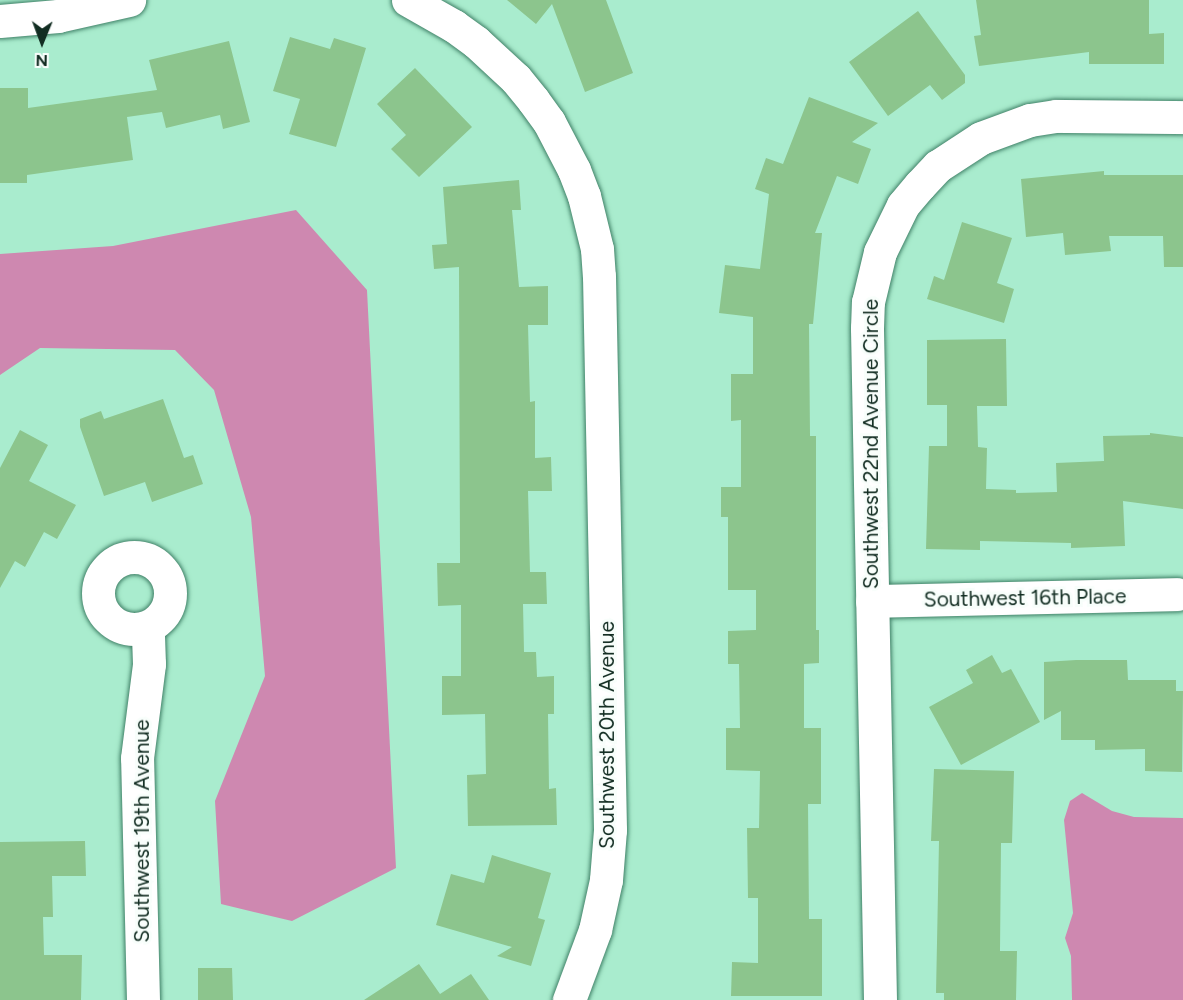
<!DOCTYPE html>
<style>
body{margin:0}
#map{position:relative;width:1183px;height:1000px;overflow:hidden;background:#a9ecce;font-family:Figtree,sans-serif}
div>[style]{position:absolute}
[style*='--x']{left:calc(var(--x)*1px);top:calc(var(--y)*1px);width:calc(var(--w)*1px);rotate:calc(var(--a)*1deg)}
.water>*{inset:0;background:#ce88b0}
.building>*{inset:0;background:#8cc58d}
.roads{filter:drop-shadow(0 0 2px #408167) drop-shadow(0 0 2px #408167)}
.minor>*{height:33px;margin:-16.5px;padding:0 16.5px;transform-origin:16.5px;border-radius:16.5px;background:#fff}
.minor>.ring{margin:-16.5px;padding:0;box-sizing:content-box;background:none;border:33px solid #fff;border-radius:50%}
span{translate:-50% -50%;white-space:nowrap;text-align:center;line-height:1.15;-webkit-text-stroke:6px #f8fefb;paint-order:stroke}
.street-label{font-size:21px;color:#122d22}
.north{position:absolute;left:12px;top:12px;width:60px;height:60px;-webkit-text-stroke:4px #f8fefb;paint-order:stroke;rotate:181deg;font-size:16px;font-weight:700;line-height:24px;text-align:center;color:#122d22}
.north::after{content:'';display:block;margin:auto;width:21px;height:27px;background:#122d22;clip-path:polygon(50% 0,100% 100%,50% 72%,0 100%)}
</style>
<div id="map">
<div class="water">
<i style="clip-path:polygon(296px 210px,367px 290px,396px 868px,292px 921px,221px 904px,215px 801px,265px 676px,251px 517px,214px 390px,175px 350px,40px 348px,0 375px,0 254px,113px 246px)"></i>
<i style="clip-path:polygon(1082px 793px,1112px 811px,1134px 817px,1183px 818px,1183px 1000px,1072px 1000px,1071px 956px,1065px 938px,1073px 913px,1064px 820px,1070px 801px)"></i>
</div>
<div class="building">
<i style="clip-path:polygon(507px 0,606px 0,633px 73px,585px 92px,552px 4px,536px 24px)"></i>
<i style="clip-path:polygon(976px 0,1149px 0,1149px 34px,1164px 33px,1164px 64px,1089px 64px,1089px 52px,979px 66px,974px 36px,981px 35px)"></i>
<i style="clip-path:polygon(918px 11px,965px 75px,965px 83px,942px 100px,930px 85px,888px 116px,849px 62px)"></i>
<i style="clip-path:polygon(290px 37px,330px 49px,334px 38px,366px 48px,336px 147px,289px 134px,300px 99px,273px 91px)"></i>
<i style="clip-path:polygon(229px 41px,250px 122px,223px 129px,220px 115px,166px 128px,162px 112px,127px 117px,133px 160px,27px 175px,27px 183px,0 183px,0 88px,28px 88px,28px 108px,157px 90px,149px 60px)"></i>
<i style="clip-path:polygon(415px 68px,472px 127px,419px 177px,391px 149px,406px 135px,377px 104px)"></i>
<i style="clip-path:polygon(809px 97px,878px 123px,852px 142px,871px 149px,858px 184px,837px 176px,815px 233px,822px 233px,813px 324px,809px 324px,810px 436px,816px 436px,816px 630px,819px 630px,819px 663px,804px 664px,804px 728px,821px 728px,821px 804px,808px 804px,809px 919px,822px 919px,822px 996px,731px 996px,732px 962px,758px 963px,758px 898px,748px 898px,747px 828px,759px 828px,760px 771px,726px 770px,726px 728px,740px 728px,739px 664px,728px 664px,728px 631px,756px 630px,756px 590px,728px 590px,728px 517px,721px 517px,721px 487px,741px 487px,741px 420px,731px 421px,731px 374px,753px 374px,753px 317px,719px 313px,725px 265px,760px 269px,769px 194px,755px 189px,766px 158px,783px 164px)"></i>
<i style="clip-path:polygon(1104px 171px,1104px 175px,1183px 175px,1183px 267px,1164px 267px,1163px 236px,1109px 236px,1111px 251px,1065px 255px,1063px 233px,1026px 237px,1021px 179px)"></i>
<i style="clip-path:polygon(519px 180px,521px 210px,512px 210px,519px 287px,548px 286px,548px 325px,528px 325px,530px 402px,535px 401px,535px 458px,551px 457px,552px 491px,528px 491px,530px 572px,546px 572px,547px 604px,523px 604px,524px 652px,536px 652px,537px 677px,554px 676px,554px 714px,548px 714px,549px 789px,556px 788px,557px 825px,468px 826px,467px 775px,486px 774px,485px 714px,442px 715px,442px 676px,461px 676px,461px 605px,438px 606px,437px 563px,460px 563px,459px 267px,434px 269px,432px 245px,447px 244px,443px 187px)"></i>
<i style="clip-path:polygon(962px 222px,1012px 238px,997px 283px,1014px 289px,1004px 323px,927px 299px,934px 276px,944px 280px)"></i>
<i style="clip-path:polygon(1006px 339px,1007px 406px,977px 406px,978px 447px,987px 448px,986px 489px,1016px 490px,1016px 493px,1057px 492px,1056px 463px,1104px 461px,1103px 436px,1150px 435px,1150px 433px,1183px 437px,1183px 509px,1123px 501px,1125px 546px,1071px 548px,1071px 543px,980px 541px,980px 550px,926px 549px,929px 446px,947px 446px,947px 405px,927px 405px,927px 340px)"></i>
<i style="clip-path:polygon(163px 399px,184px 458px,193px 455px,203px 484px,152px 502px,145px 482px,104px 496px,80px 427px,80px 419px,101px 411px,104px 419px)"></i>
<i style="clip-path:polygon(20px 430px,48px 445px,29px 481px,76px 505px,57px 539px,44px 532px,25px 567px,15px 561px,0 588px,0 468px)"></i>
<i style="clip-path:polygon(992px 655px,1002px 673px,1011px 669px,1040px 722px,961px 765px,929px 707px,973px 683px,966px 670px)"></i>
<i style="clip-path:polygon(1076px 660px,1127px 660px,1128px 680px,1176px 680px,1176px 691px,1183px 691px,1182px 772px,1145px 771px,1145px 749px,1095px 750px,1095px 740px,1061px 740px,1061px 711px,1044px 720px,1044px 662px)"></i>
<i style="clip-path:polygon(934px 769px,1014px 771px,1012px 843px,1001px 843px,1000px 951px,1017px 951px,1016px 1000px,944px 1000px,944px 993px,936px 993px,939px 841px,931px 841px)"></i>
<i style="clip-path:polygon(85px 841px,86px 876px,52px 876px,53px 917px,43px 917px,44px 955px,82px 955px,81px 1000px,0 1000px,0 842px)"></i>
<i style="clip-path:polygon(492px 855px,551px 873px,538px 918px,545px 920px,531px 966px,497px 956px,512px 947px,436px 925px,451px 874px,484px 883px)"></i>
<i style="clip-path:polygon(419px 964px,440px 994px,471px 974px,489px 1000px,364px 1000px)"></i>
<i style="clip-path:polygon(198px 968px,232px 968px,233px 1000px,198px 1000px)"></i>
</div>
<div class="roads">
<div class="minor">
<i style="--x:408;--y:0;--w:53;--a:29.5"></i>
<i style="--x:454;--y:26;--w:27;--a:36"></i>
<i style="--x:476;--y:42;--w:54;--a:42.8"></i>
<i style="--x:516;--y:79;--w:27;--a:51"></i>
<i style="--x:533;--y:100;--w:27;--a:54"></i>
<i style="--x:549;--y:122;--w:54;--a:62.5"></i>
<i style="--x:574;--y:170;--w:28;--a:69"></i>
<i style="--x:584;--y:196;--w:55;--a:76.2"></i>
<i style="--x:597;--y:249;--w:27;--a:86"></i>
<i style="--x:599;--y:276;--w:554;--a:88.86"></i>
<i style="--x:610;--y:830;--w:50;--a:94.6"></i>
<i style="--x:606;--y:880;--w:51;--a:102.4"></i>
<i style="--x:595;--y:930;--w:75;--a:110.4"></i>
<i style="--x:0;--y:21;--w:58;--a:-4.9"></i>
<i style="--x:58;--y:16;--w:73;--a:-12.7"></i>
<i class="ring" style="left:98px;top:557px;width:39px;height:39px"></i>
<i style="--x:872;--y:601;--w:305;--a:-1.3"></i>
<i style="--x:143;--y:1000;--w:242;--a:-91.4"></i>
<i style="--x:137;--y:758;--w:95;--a:-82.7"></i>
<i style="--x:149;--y:664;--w:37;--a:-92"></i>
<i style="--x:880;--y:1000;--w:672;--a:-91.11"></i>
<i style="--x:867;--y:328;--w:26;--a:-88"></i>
<i style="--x:868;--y:302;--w:51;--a:-76.5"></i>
<i style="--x:880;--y:252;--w:52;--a:-63.9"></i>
<i style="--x:903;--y:205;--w:26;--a:-50"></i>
<i style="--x:920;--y:185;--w:26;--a:-47"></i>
<i style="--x:938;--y:166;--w:51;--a:-33.1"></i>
<i style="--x:981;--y:138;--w:52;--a:-20.2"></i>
<i style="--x:1030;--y:120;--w:26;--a:-9"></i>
<i style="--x:1056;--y:116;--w:127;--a:0.5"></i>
</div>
</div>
<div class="street-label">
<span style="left:871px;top:444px;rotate:-90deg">Southwest 22nd Avenue Circle</span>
<span style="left:1025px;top:598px;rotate:-1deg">Southwest 16th Place</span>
<span style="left:607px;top:735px;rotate:-90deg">Southwest 20th Avenue</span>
<span style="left:142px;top:831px;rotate:-90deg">Southwest 19th Avenue</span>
</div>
<div class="north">N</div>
</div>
